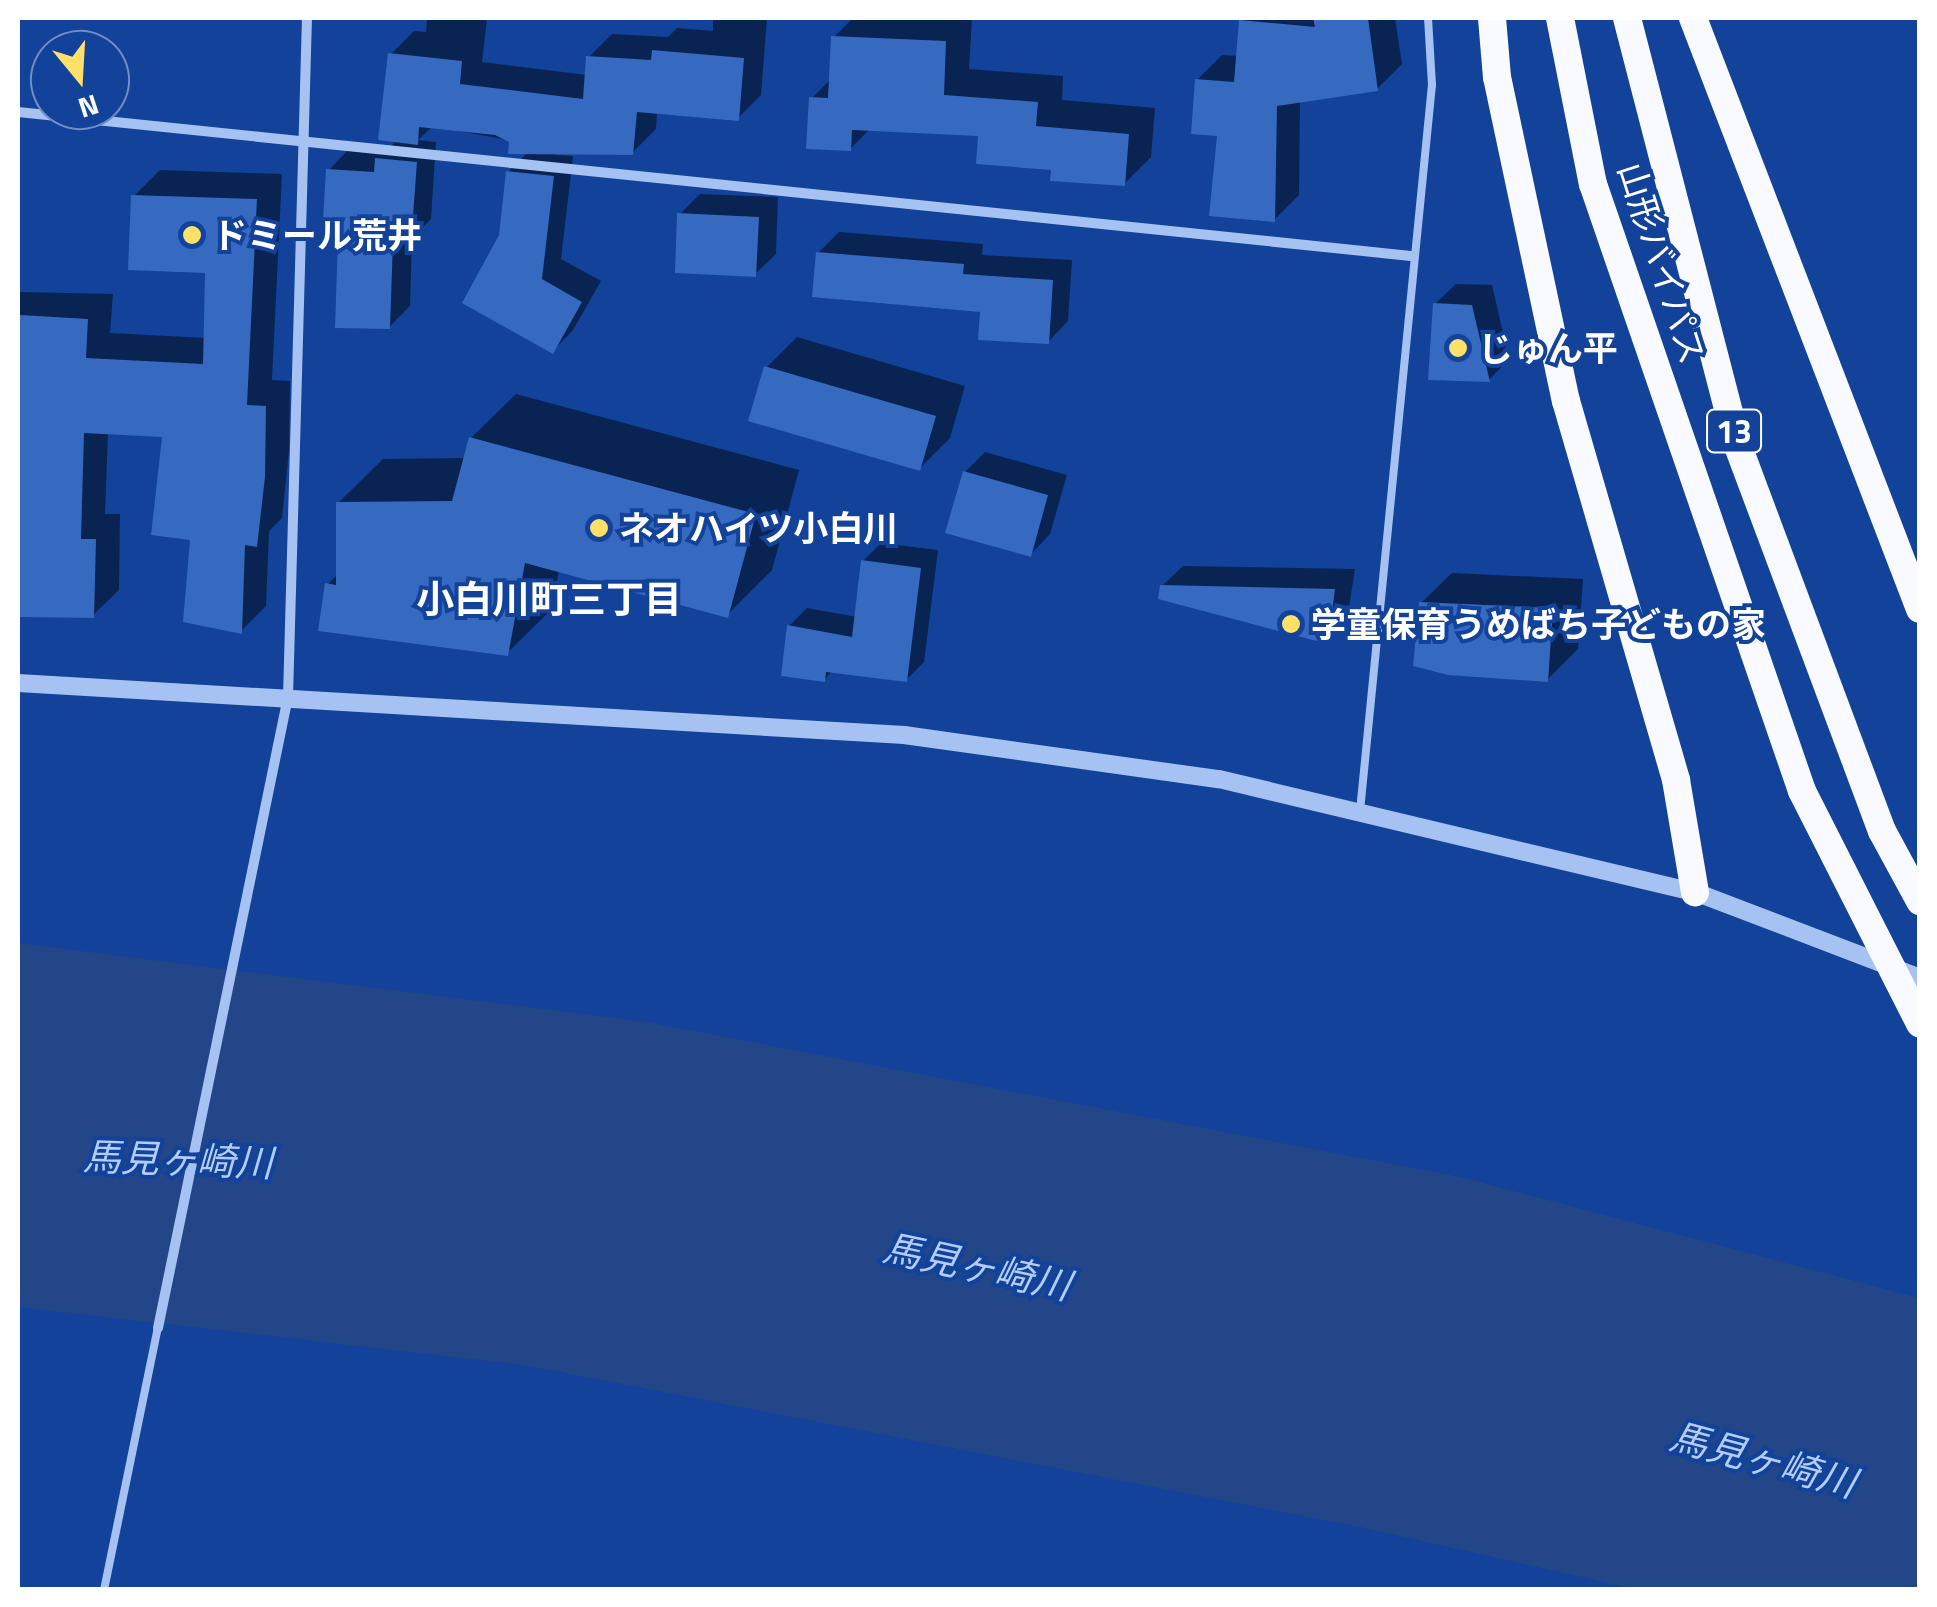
<!DOCTYPE html>
<meta charset="utf-8">
<style>
body{margin:0}
#map{position:relative;width:1937px;height:1607px;overflow:hidden;background:#12429a;font-family:"Titillium Web","Noto Sans JP",sans-serif}
div>[style]{position:absolute}
[style*='--x']{left:calc(var(--x)*1px);top:calc(var(--y)*1px);width:calc(var(--w)*1px);rotate:calc(var(--a)*1deg)}
.water>*{inset:0;background:#224688}
.shadow>*{inset:0;background:#0007}
.building>*{inset:0;background:#3669c0}
.service>*{height:8px;margin:-4px;padding:0 4px;transform-origin:4px;border-radius:4px;background:#a5c2f3}
.minor>*{height:10px;margin:-5px;padding:0 5px;transform-origin:5px;border-radius:5px;background:#a5c2f3}
.tertiary>*{height:18px;margin:-9px;padding:0 9px;transform-origin:9px;border-radius:9px;background:#a5c2f3}
.trunk>*{height:28px;margin:-14px;padding:0 14px;transform-origin:14px;border-radius:14px;background:#f8faff}
.trunk-bridge>*{height:28px;margin:-14px;padding:0 14px;transform-origin:14px;border-radius:14px;background:#f8faff}
.dots>*{width:28px;height:28px;translate:-50% -50%;box-sizing:border-box;border:5px solid #12429a;border-radius:50%}
span{translate:-50% -50%;white-space:nowrap;text-align:center;line-height:1.15;-webkit-text-stroke:8px #12429a;paint-order:stroke}
.shield-label span{padding:2px 8px;background:#12429a;border:2px solid;border-radius:8px;-webkit-text-stroke-width:0}
.shield-label{font-size:32px;color:#fff;font-weight:700}
.poi-label{font-size:35px;color:#fff;font-weight:700}
.left{translate:0 -50%;text-align:left}
.street-label{font-size:35px;color:#fff}
.neighbourhood-label{font-size:38px;color:#fff;font-weight:700}
.water-label{font-size:38px;color:#b2cdfa;font-style:italic}
.frame{position:absolute;inset:0;border:20px solid #fff;pointer-events:none}
.north{position:absolute;left:30px;top:30px;width:100px;height:100px;box-sizing:border-box;background:#12429a;border:2px solid #718ec2;border-radius:50%;rotate:162deg;font-size:28px;font-weight:700;line-height:40px;text-align:center;color:#fff}
.north::after{content:'';display:block;margin:auto;width:35px;height:45px;background:#ffe068;clip-path:polygon(50% 0,100% 100%,50% 72%,0 100%)}
</style>
<div id="map">
<div class="water">
<i style="clip-path:polygon(18px 943px,647px 1022px,1461px 1177px,1919px 1298px,1919px 1589px,1634px 1589px,1360px 1527px,524px 1365px,18px 1307px)"></i>
</div>
<div class="shadow">
<i style="clip-path:polygon(427px 18px,487px 18px,482px 62px,587px 75px,589px 57px,612px 34px,668px 37px,677px 28px,713px 31px,713px 18px,767px 18px,761px 95px,738px 118px,657px 112px,656px 129px,632px 153px,563px 148px,556px 155px,573px 156px,561px 259px,601px 281px,573px 330px,553px 351px,501px 236px,508px 172px,527px 153px,512px 141px,433px 126px,418px 140px,436px 142px,431px 219px,412px 238px,410px 306px,389px 327px,340px 236px,329px 170px,349px 149px,385px 152px,397px 140px,391px 54px,414px 31px,426px 32px)"></i>
<i style="clip-path:polygon(853px 18px,972px 18px,969px 69px,1063px 76px,1062px 100px,1155px 108px,1151px 157px,1124px 184px,1054px 168px,981px 134px,870px 129px,850px 149px,812px 98px,832px 78px,834px 37px)"></i>
<i style="clip-path:polygon(1242px 18px,1395px 18px,1402px 64px,1377px 89px,1300px 100px,1299px 195px,1274px 220px,1220px 134px,1197px 80px,1222px 55px,1239px 56px)"></i>
<i style="clip-path:polygon(160px 170px,282px 174px,272px 380px,290px 381px,289px 450px,282px 518px,269px 531px,266px 606px,241px 631px,193px 537px,165px 434px,108px 432px,105px 514px,120px 514px,119px 590px,93px 615px,18px 614px,18px 292px,113px 294px,110px 333px,206px 338px,208px 271px,134px 196px)"></i>
<i style="clip-path:polygon(700px 194px,778px 197px,776px 254px,755px 274px,680px 214px)"></i>
<i style="clip-path:polygon(839px 232px,983px 244px,982px 255px,1072px 260px,1068px 321px,1048px 342px,982px 310px,818px 253px)"></i>
<i style="clip-path:polygon(1456px 284px,1492px 285px,1509px 359px,1489px 380px,1435px 304px)"></i>
<i style="clip-path:polygon(797px 337px,965px 386px,950px 438px,919px 469px,766px 368px)"></i>
<i style="clip-path:polygon(516px 394px,799px 470px,772px 570px,727px 615px,559px 570px,552px 609px,507px 653px,328px 584px,338px 574px,338px 503px,383px 459px,466px 458px,471px 438px)"></i>
<i style="clip-path:polygon(985px 452px,1067px 475px,1050px 534px,1030px 555px,965px 472px)"></i>
<i style="clip-path:polygon(881px 543px,938px 550px,924px 662px,906px 680px,833px 670px,824px 680px,789px 626px,807px 608px,857px 617px,863px 561px)"></i>
<i style="clip-path:polygon(1183px 566px,1355px 569px,1347px 620px,1327px 641px,1162px 586px)"></i>
<i style="clip-path:polygon(1452px 573px,1583px 579px,1578px 649px,1547px 680px,1421px 603px)"></i>
</div>
<div class="building">
<i style="clip-path:polygon(1313px 18px,1368px 18px,1378px 91px,1277px 106px,1275px 222px,1209px 216px,1217px 136px,1191px 134px,1195px 79px,1234px 82px,1239px 20px,1315px 27px)"></i>
<i style="clip-path:polygon(831px 36px,946px 41px,944px 95px,1038px 102px,1036px 126px,1129px 134px,1125px 186px,1050px 181px,1051px 170px,976px 164px,978px 136px,852px 130px,851px 151px,806px 149px,809px 97px,828px 98px)"></i>
<i style="clip-path:polygon(652px 50px,744px 58px,739px 121px,637px 112px,633px 155px,508px 154px,509px 142px,495px 135px,419px 127px,418px 145px,378px 140px,388px 53px,462px 61px,460px 84px,583px 99px,586px 56px,651px 60px)"></i>
<i style="clip-path:polygon(375px 158px,417px 162px,411px 243px,393px 241px,390px 329px,335px 328px,338px 238px,322px 237px,326px 169px,374px 172px)"></i>
<i style="clip-path:polygon(506px 171px,554px 176px,542px 279px,582px 302px,553px 354px,462px 303px,499px 235px)"></i>
<i style="clip-path:polygon(131px 195px,257px 199px,247px 405px,266px 406px,265px 477px,257px 547px,245px 545px,242px 634px,183px 622px,190px 540px,151px 535px,162px 437px,84px 433px,81px 539px,96px 539px,94px 618px,18px 617px,20px 315px,88px 319px,86px 358px,203px 364px,205px 273px,128px 270px)"></i>
<i style="clip-path:polygon(677px 213px,759px 217px,756px 277px,675px 273px)"></i>
<i style="clip-path:polygon(816px 252px,964px 264px,963px 274px,1053px 280px,1049px 344px,978px 340px,980px 312px,812px 297px)"></i>
<i style="clip-path:polygon(1433px 303px,1472px 305px,1490px 382px,1428px 380px)"></i>
<i style="clip-path:polygon(764px 366px,936px 416px,920px 471px,748px 421px)"></i>
<i style="clip-path:polygon(469px 437px,756px 514px,728px 618px,525px 563px,508px 656px,318px 631px,325px 583px,336px 585px,336px 502px,452px 501px)"></i>
<i style="clip-path:polygon(963px 471px,1048px 495px,1031px 557px,945px 533px)"></i>
<i style="clip-path:polygon(861px 560px,921px 568px,907px 682px,826px 672px,825px 682px,781px 676px,787px 625px,852px 637px)"></i>
<i style="clip-path:polygon(1160px 585px,1335px 589px,1328px 644px,1158px 599px)"></i>
<i style="clip-path:polygon(1419px 602px,1553px 608px,1548px 682px,1448px 675px,1413px 666px)"></i>
</div>
<div class="service">
<i style="--x:1360;--y:811;--w:730;--a:-84.34"></i>
<i style="--x:1432;--y:85;--w:67;--a:-93.4"></i>
<i style="--x:104;--y:1590;--w:268;--a:-78.4"></i>
</div>
<div class="minor">
<i style="--x:18;--y:112;--w:1400;--a:5.9"></i>
<i style="--x:158;--y:1328;--w:644;--a:-78.36"></i>
<i style="--x:288;--y:697;--w:679;--a:-88.4"></i>
</div>
<div class="tertiary">
<i style="--x:18;--y:683;--w:888;--a:3.36"></i>
<i style="--x:904;--y:735;--w:318;--a:8"></i>
<i style="--x:1219;--y:779;--w:489;--a:13.4"></i>
<i style="--x:1695;--y:892;--w:241;--a:20.9"></i>
</div>
<div class="trunk">
<i style="--x:1492;--y:18;--w:59;--a:85.2"></i>
<i style="--x:1497;--y:77;--w:331;--a:78"></i>
<i style="--x:1566;--y:401;--w:395;--a:73.8"></i>
<i style="--x:1676;--y:780;--w:114;--a:80.4"></i>
<i style="--x:1560;--y:18;--w:169;--a:78.8"></i>
<i style="--x:1593;--y:184;--w:642;--a:71"></i>
<i style="--x:1627;--y:18;--w:442;--a:75.5"></i>
<i style="--x:1738;--y:446;--w:411;--a:69.5"></i>
<i style="--x:1882;--y:831;--w:80;--a:61.5"></i>
<i style="--x:1693;--y:18;--w:633;--a:68.99"></i>
</div>
<div class="trunk-bridge">
<i style="--x:1802;--y:791;--w:261;--a:63.1"></i>
</div>
<div class="dots">
<i style="left:192px;top:235px;background:#ffe068"></i>
<i style="left:1458px;top:348px;background:#ffe068"></i>
<i style="left:599px;top:528px;background:#ffe068"></i>
<i style="left:1291px;top:624px;background:#ffe068"></i>
</div>
<div class="shield-label">
<span style="left:1734px;top:431px">13</span>
</div>
<div class="poi-label">
<span class="left" style="left:212px;top:235px">ドミール荒井</span>
<span class="left" style="left:1478px;top:348px">じゅん平</span>
<span class="left" style="left:619px;top:528px">ネオハイツ小白川</span>
<span class="left" style="left:1311px;top:624px">学童保育うめばち子どもの家</span>
</div>
<div class="street-label">
<span style="left:1662px;top:263px;rotate:72deg">山形バイパス</span>
</div>
<div class="neighbourhood-label">
<span style="left:549px;top:600px">小白川町三丁目</span>
</div>
<div class="water-label">
<span style="left:178px;top:1160px;rotate:2deg">馬見ヶ崎川</span>
<span style="left:977px;top:1267px;rotate:12deg">馬見ヶ崎川</span>
<span style="left:1763px;top:1460px;rotate:15deg">馬見ヶ崎川</span>
</div>
<div class="frame"></div>
<div class="north">N</div>
</div>
